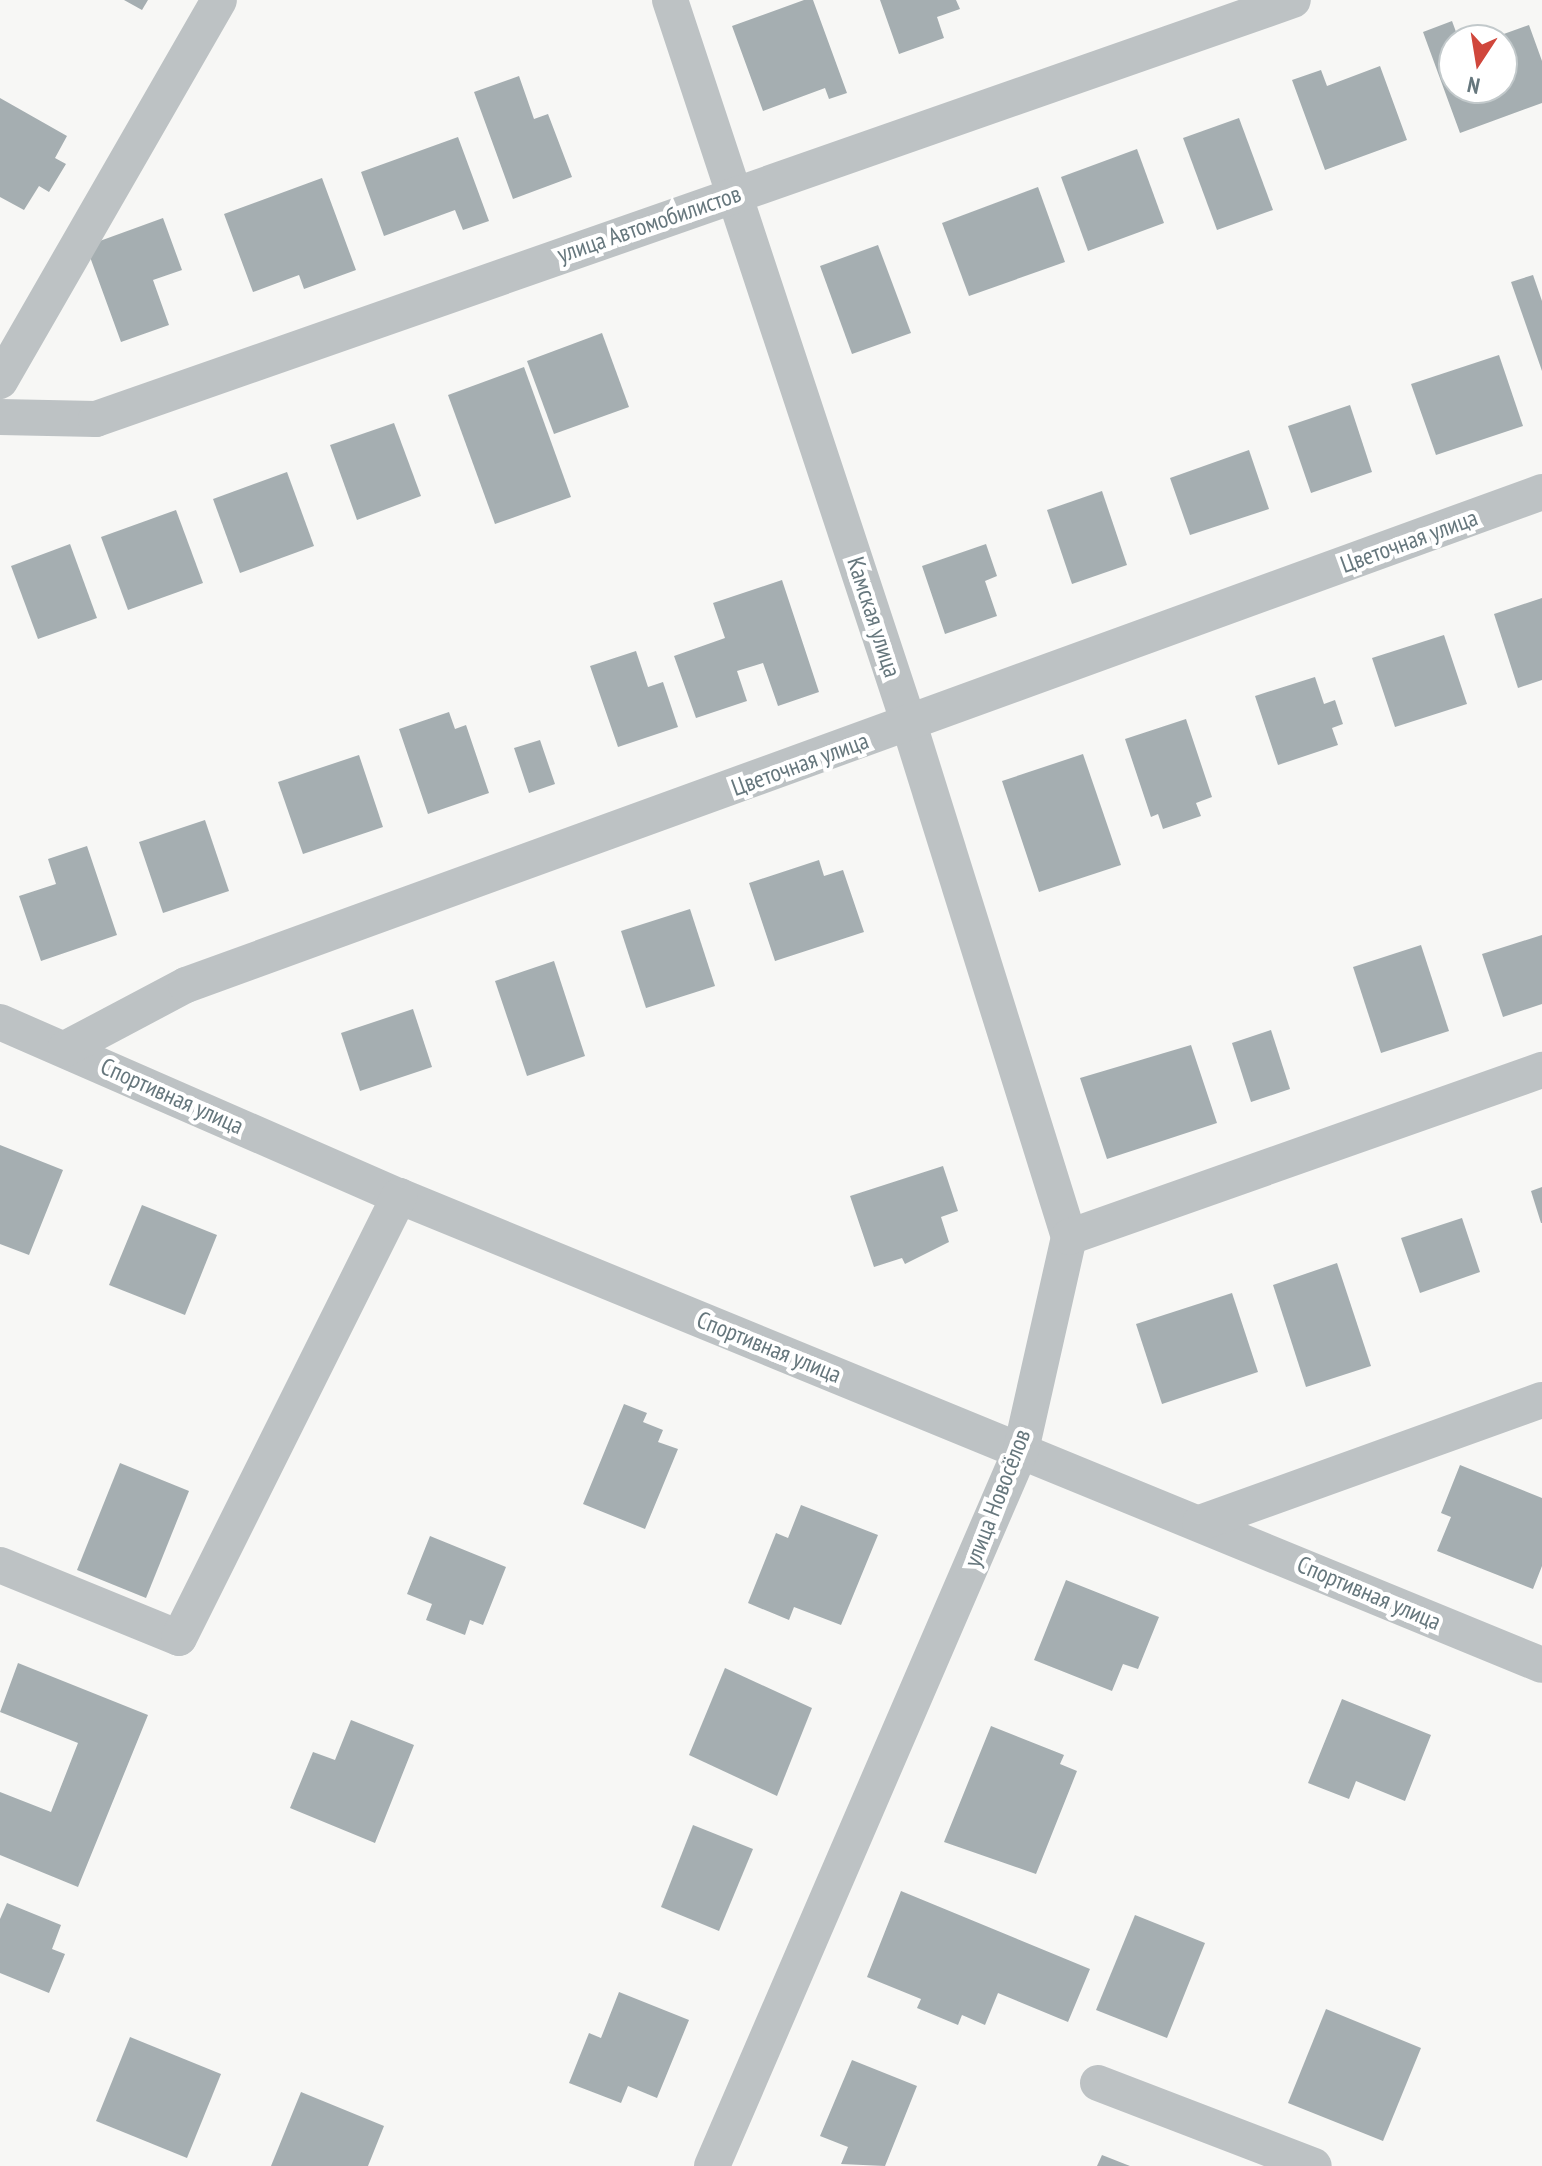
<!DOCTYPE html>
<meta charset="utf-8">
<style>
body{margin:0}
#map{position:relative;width:1542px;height:2166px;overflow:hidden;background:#f7f7f5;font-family:"PT Sans Narrow",sans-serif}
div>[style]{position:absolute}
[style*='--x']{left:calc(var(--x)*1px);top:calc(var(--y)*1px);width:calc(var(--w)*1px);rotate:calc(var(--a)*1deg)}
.building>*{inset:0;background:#a5aeb1}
.minor>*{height:36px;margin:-18px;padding:0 18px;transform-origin:18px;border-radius:18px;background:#bdc2c4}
span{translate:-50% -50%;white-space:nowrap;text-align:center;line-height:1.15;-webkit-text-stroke:8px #fff;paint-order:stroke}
.street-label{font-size:24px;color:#66777d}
.north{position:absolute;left:1438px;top:24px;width:80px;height:80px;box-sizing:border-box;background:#fff;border:2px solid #c2c9cb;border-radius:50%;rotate:192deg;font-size:22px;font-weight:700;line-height:32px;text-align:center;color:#66777d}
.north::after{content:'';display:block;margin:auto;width:28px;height:36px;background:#d0473c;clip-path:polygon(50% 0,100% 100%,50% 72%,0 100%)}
</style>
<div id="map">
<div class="building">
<i style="clip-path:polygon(124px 0,148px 0,142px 10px)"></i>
<i style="clip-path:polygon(804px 0,813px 0,847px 93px,829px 99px,825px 88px,763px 111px,732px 26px)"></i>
<i style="clip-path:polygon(880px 0,956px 0,960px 9px,937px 17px,944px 38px,899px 54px)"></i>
<i style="clip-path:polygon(1452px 21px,1459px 40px,1454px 40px,1454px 88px,1502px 88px,1502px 40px,1487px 40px,1529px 25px,1542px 61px,1542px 103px,1460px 133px,1423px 32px)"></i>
<i style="clip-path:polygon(1380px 66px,1407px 140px,1325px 170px,1292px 80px,1321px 70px,1327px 86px)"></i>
<i style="clip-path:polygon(519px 76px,534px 119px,548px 114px,572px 177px,513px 199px,474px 92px)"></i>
<i style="clip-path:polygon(0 98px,67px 136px,55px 158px,66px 164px,49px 192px,39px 186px,24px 210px,0 197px)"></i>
<i style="clip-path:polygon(1239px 118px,1273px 210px,1217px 230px,1183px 138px)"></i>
<i style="clip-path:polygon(458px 137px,489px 221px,463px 230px,455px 210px,384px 236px,361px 172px)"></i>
<i style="clip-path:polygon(1137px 149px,1164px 223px,1088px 251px,1061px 177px)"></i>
<i style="clip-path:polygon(322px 178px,356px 270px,304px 289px,299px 275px,253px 292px,224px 214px)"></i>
<i style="clip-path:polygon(1038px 187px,1065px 262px,969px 296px,942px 223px)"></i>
<i style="clip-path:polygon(163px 218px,182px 270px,153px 280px,169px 325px,121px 342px,86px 246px)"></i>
<i style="clip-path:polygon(878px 245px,911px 333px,852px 354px,820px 266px)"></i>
<i style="clip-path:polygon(1533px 275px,1542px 301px,1542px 371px,1511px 282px)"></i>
<i style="clip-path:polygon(602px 333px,629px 407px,554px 434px,527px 361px)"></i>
<i style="clip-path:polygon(1499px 355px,1523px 426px,1436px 455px,1411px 384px)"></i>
<i style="clip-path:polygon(524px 367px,571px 497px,495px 524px,448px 395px)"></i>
<i style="clip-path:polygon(1350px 405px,1372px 472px,1311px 493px,1288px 426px)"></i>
<i style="clip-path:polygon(394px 423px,421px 496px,357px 520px,330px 445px)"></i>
<i style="clip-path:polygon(1249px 450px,1269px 509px,1190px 535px,1170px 478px)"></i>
<i style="clip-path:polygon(287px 472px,314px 546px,240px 573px,213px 499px)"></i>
<i style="clip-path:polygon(1102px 491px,1127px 565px,1072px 584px,1047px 510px)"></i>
<i style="clip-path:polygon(176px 510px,203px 583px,128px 610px,101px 537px)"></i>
<i style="clip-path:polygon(70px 544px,97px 618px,38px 639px,11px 566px)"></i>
<i style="clip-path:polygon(986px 544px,997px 576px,985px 581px,997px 616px,945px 634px,922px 566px)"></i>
<i style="clip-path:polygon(782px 580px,819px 692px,778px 706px,763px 663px,737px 671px,747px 701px,696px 718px,674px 656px,725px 638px,713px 603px)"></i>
<i style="clip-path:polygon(1542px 598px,1542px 680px,1518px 688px,1494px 614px)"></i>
<i style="clip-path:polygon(1444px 635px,1467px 704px,1395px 727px,1372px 658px)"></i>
<i style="clip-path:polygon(636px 651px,648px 687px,663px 682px,678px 727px,618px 747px,590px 666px)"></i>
<i style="clip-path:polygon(1315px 677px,1324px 704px,1335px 700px,1343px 724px,1332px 728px,1338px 745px,1278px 765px,1255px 696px)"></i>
<i style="clip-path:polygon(449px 712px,455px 729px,466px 725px,489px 793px,428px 814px,399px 729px)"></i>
<i style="clip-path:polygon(1186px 719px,1212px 797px,1196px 803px,1201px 816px,1163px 829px,1158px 814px,1151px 817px,1125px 739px)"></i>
<i style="clip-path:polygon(540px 740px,555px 784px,529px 793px,514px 748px)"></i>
<i style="clip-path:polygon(1083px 754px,1121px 865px,1039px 892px,1002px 781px)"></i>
<i style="clip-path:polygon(359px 755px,383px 827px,303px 854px,278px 782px)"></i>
<i style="clip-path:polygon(205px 820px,229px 891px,163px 913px,139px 842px)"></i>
<i style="clip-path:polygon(87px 846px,117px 935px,41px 961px,19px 896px,56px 884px,48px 859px)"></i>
<i style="clip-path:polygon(819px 860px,824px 876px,843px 870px,864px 932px,775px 961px,749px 883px)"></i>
<i style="clip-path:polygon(690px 909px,715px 986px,646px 1008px,621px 931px)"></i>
<i style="clip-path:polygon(1542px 935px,1542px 1004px,1503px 1017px,1482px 954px)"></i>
<i style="clip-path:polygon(1421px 945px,1449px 1031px,1381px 1053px,1353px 967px)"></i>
<i style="clip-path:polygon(554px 961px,585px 1056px,527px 1076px,495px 981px)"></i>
<i style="clip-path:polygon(413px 1009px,432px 1067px,360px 1091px,341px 1033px)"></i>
<i style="clip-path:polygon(1271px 1030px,1290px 1089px,1251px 1102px,1232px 1043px)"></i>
<i style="clip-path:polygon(1191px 1045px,1217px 1123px,1107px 1159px,1080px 1078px)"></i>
<i style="clip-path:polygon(0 1145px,63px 1170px,29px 1255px,0 1244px)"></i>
<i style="clip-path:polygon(943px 1166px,958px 1211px,941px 1217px,949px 1242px,905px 1264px,902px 1258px,874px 1267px,850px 1196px)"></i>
<i style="clip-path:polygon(1542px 1187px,1542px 1223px,1541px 1223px,1531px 1191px)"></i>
<i style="clip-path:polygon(142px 1205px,217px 1235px,185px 1315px,109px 1285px)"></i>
<i style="clip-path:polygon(1462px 1218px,1480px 1272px,1420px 1293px,1401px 1238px)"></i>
<i style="clip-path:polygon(1337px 1263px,1371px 1366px,1306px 1387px,1273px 1285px)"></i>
<i style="clip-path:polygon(1232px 1293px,1258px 1372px,1162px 1404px,1136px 1324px)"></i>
<i style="clip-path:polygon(624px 1404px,647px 1413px,643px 1422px,663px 1430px,658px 1442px,678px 1449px,645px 1529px,583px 1504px)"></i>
<i style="clip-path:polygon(120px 1463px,189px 1491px,146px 1598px,77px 1570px)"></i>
<i style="clip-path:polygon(1460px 1465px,1542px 1498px,1542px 1566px,1533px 1589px,1437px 1551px,1451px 1517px,1441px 1513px)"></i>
<i style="clip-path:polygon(801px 1505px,878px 1535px,841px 1625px,794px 1607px,789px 1620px,748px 1603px,776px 1533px,788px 1538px)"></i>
<i style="clip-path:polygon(430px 1536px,506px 1567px,483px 1625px,470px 1620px,465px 1635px,426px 1620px,432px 1604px,407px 1594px)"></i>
<i style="clip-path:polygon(1066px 1580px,1159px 1617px,1138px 1669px,1123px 1664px,1112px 1691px,1034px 1660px)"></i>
<i style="clip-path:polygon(18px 1663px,148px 1715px,78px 1887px,0 1855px,0 1792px,51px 1812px,78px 1743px,0 1712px)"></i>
<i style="clip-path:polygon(725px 1668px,812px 1708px,777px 1796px,689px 1755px)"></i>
<i style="clip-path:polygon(1342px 1699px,1431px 1735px,1405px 1801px,1356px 1781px,1349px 1799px,1308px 1783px)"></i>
<i style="clip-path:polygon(351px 1720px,414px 1745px,375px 1843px,290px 1808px,313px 1752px,335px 1760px)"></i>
<i style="clip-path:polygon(991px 1726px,1064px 1755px,1060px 1764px,1077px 1771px,1036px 1874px,944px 1842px)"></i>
<i style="clip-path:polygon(693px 1825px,753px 1849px,719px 1931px,661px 1907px)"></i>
<i style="clip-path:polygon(901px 1891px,1090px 1969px,1068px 2022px,998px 1993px,985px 2025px,962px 2015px,958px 2025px,917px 2008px,921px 1999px,867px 1977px)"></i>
<i style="clip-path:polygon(7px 1903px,61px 1925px,52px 1949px,65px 1954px,49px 1993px,0 1973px,0 1919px)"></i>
<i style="clip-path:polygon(1135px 1915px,1205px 1943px,1167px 2038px,1096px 2010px)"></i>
<i style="clip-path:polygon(619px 1992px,689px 2020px,657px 2098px,628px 2086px,621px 2103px,569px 2083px,589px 2033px,601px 2038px)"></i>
<i style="clip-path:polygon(1326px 2009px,1421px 2048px,1383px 2141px,1288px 2103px)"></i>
<i style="clip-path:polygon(130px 2037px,221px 2074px,187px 2158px,96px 2121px)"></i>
<i style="clip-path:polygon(852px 2060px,917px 2086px,885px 2166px,841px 2164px,848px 2147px,820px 2136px)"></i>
<i style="clip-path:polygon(301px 2092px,384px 2126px,368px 2166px,271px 2166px)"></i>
<i style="clip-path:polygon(1102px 2155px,1130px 2166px,1097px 2166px)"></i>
</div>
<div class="minor">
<i style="--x:670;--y:0;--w:762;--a:71.73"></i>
<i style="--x:909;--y:724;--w:537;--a:72.68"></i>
<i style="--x:0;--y:381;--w:439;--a:-60.1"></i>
<i style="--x:0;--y:417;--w:96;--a:1.2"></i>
<i style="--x:96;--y:419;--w:1268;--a:-19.29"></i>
<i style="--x:0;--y:1022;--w:435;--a:23.6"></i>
<i style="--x:399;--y:1196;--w:1235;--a:22.31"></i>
<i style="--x:65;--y:1049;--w:137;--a:-27.9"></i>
<i style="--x:186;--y:985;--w:1443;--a:-19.98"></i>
<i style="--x:1200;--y:1523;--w:363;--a:-19.8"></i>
<i style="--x:0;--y:1565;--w:193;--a:22.2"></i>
<i style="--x:179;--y:1638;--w:494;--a:-63.5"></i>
<i style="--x:1098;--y:2083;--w:231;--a:21"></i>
<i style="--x:712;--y:2166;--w:780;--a:-66.66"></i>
<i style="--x:1021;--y:1450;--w:218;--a:-77.3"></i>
<i style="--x:1069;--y:1237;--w:502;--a:-19.45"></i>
</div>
<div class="street-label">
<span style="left:649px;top:224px;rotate:-19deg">улица Автомобилистов</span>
<span style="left:1409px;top:541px;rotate:-20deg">Цветочная улица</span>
<span style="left:874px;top:617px;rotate:72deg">Камская улица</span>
<span style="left:800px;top:764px;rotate:-20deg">Цветочная улица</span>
<span style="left:172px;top:1096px;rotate:24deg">Спортивная улица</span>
<span style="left:769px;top:1347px;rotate:22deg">Спортивная улица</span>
<span style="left:997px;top:1498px;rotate:-69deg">улица Новосёлов</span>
<span style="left:1369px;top:1593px;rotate:23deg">Спортивная улица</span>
</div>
<div class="north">N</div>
</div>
